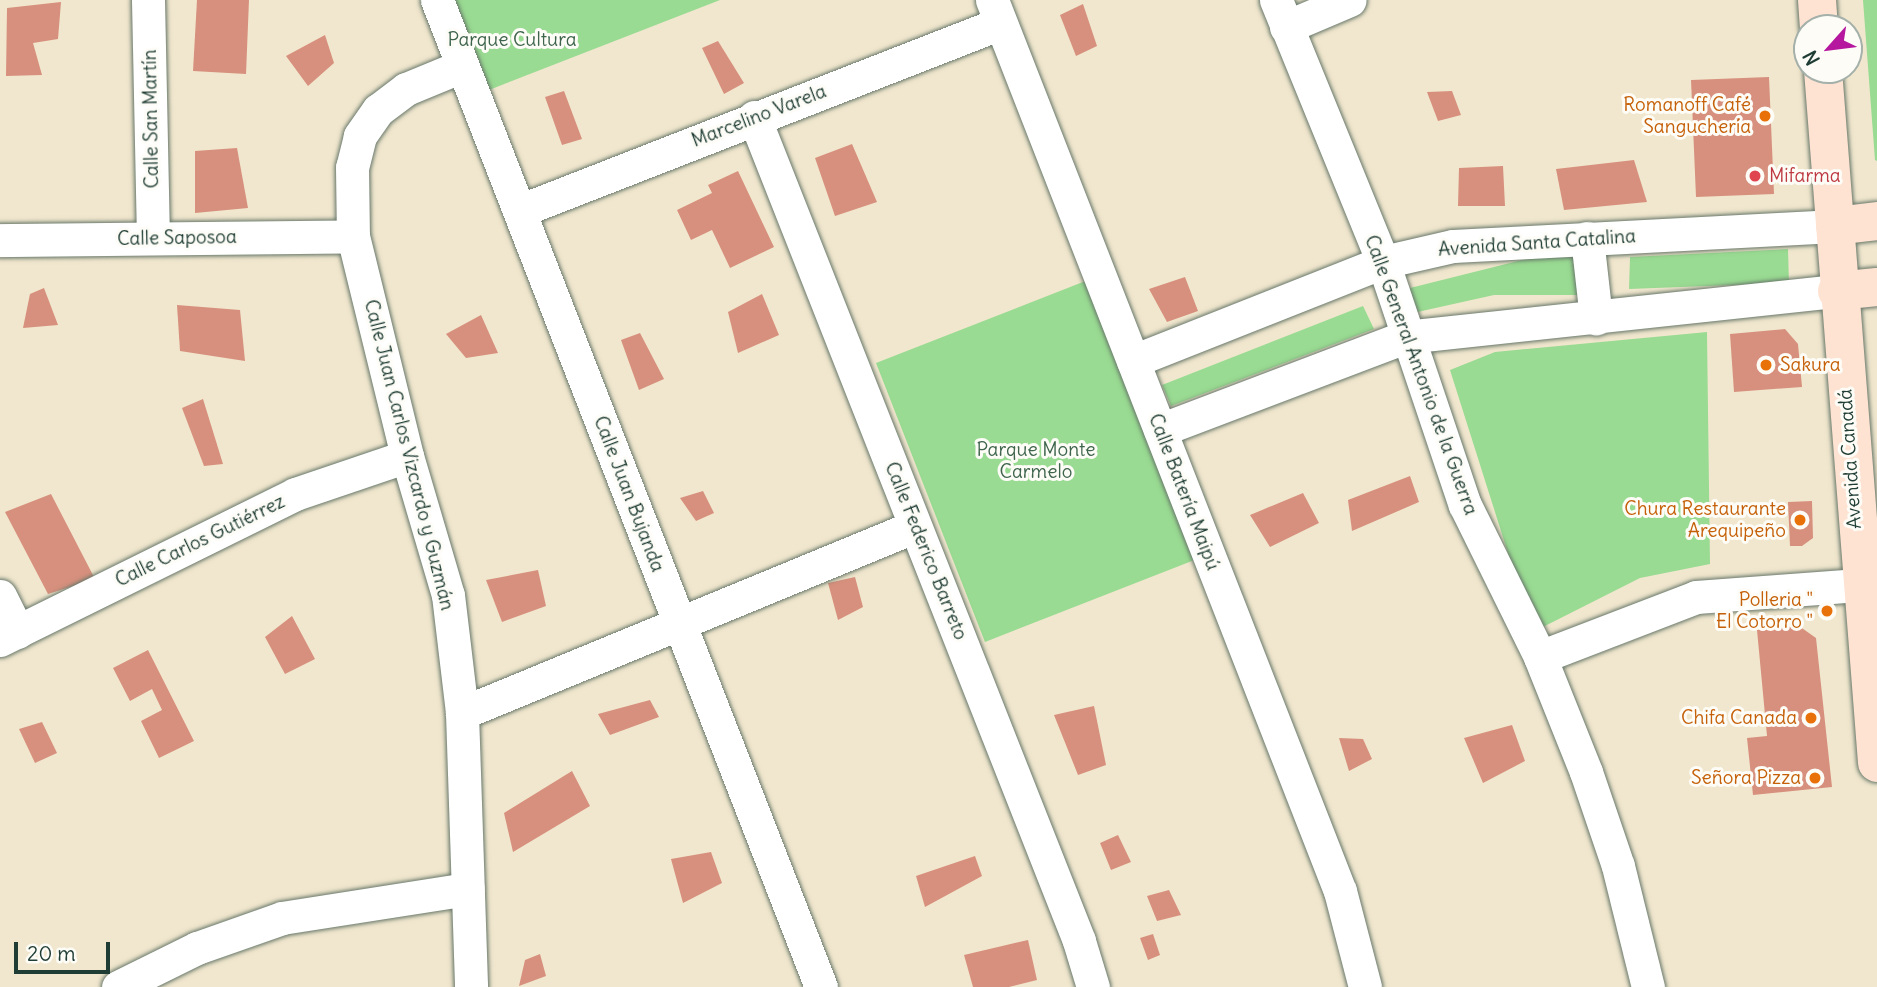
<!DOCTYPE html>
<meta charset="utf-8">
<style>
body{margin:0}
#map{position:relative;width:1877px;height:987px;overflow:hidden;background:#f1e7ce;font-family:Delius,sans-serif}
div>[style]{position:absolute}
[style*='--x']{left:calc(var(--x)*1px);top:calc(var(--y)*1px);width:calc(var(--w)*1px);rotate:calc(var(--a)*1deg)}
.green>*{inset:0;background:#99db92}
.building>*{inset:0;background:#d7907d}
.roads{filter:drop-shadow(0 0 2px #68786a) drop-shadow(0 0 2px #68786a)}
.street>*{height:33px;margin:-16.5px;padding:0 16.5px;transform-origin:16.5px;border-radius:16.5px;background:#fff}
.secondary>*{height:38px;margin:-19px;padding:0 19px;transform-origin:19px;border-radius:19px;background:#fee3d2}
.dots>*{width:19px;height:19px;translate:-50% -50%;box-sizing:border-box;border:4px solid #fdfcf7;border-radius:50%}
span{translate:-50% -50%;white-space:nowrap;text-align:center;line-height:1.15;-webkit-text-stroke:6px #fdfcf7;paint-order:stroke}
.park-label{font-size:19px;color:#3e644c}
.food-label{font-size:19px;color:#c56008}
.right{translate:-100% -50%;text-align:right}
.left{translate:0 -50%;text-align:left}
.street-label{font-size:19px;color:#1f3d34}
.health-label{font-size:19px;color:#be3a42}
.north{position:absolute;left:1793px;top:14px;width:70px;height:70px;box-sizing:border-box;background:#fdfcf7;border:2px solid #a4b0a9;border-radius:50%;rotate:242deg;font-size:19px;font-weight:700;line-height:28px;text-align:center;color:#1f3d34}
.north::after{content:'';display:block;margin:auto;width:24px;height:32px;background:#b5179e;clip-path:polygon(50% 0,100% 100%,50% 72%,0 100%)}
.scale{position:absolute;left:14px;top:942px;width:96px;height:32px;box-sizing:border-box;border:4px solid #1f3d34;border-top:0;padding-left:9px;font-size:21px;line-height:24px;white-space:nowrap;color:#1f3d34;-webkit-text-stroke:5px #fdfcf7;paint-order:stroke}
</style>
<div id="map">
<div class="green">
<i style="clip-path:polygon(455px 0,720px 0,489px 90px)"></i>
<i style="clip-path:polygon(1863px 0,1877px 0,1877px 161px,1875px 160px)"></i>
<i style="clip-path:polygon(1788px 249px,1789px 283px,1629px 289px,1630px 257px)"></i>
<i style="clip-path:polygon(1534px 257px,1583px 257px,1587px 295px,1494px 295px,1413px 313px,1406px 289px)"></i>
<i style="clip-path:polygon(1088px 280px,1197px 559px,985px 642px,876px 363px)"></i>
<i style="clip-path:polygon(1363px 306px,1374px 329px,1171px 406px,1162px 385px)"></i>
<i style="clip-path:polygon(1707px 332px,1710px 564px,1640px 578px,1533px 632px,1450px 370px,1495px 352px)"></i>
</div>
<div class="building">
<i style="clip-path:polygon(197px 0,249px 0,246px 74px,193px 71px)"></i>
<i style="clip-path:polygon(61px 2px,58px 39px,33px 43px,42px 75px,6px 76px,7px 8px)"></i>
<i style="clip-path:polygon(1083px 4px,1097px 46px,1076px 56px,1060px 15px)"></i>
<i style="clip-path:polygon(325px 35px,334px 63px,308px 86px,286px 56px)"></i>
<i style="clip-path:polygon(718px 41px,744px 83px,724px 94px,702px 48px)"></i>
<i style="clip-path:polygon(1769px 77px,1774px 194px,1696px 197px,1691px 80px)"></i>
<i style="clip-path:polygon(564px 91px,582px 139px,562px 145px,545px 97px)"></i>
<i style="clip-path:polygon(1452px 91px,1461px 115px,1438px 121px,1427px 92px)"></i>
<i style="clip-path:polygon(852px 144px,877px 202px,835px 216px,815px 158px)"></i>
<i style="clip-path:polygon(237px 148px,248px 208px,195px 213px,195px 151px)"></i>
<i style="clip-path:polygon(1634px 160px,1647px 202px,1564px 210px,1556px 169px)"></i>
<i style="clip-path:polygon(1503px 166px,1505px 206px,1458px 206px,1459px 168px)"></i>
<i style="clip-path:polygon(738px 171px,774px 247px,730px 268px,712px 230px,691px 240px,677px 210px,712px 193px,708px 185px)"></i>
<i style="clip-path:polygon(1185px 277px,1198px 311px,1167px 322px,1149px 289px)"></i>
<i style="clip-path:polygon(44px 288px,58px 325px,23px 328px,30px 294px)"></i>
<i style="clip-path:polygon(762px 294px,779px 335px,738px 353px,728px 312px)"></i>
<i style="clip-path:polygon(177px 305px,240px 310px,245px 361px,180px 351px)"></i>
<i style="clip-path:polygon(481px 315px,498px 353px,466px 358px,446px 334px)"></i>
<i style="clip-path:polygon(1785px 329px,1798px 344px,1802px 387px,1734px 392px,1730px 334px)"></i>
<i style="clip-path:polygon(640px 333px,664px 379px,639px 390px,621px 340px)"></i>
<i style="clip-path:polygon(203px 399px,223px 464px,204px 466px,182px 408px)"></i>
<i style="clip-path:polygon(1410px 476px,1419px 502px,1352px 531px,1348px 500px)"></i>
<i style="clip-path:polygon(703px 491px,714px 513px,696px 521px,680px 498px)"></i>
<i style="clip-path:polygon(1303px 493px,1319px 523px,1270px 547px,1250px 515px)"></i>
<i style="clip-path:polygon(51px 494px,95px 579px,48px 594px,5px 512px)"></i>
<i style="clip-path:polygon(1812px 501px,1813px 538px,1802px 546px,1790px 546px,1788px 502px)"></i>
<i style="clip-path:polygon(538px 570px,546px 606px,502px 622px,486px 580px)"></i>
<i style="clip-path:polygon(855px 577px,863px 607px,838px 620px,828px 583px)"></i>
<i style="clip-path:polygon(292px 616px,315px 659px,285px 674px,265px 637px)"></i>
<i style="clip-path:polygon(1799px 626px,1816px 638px,1832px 787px,1753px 795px,1747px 738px,1767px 736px,1757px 630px)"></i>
<i style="clip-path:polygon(148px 650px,194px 741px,159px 758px,141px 721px,162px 710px,152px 689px,130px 701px,113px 668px)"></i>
<i style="clip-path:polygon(650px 700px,659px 717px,610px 735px,598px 714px)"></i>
<i style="clip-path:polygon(1094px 706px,1106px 765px,1078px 775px,1054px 715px)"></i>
<i style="clip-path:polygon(42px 722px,57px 753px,35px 763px,19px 729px)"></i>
<i style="clip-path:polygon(1512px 725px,1525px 761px,1483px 783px,1464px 738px)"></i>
<i style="clip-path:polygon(1339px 738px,1363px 739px,1372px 759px,1349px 771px)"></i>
<i style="clip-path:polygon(572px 771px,590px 806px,513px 852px,504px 813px)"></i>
<i style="clip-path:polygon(1118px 835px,1131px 862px,1111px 870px,1100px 843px)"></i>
<i style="clip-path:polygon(711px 852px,722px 883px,683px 903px,671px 859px)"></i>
<i style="clip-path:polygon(975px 856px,982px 876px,925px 907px,916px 876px)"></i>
<i style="clip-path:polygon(1169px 890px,1181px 915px,1157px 921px,1147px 896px)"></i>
<i style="clip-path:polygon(1153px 934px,1160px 955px,1148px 960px,1140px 938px)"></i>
<i style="clip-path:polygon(1028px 940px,1037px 980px,1009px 987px,973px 987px,964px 955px)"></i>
<i style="clip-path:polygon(540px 954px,546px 976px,519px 986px,525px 960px)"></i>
</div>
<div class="roads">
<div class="street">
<i style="--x:148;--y:0;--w:238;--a:88.8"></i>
<i style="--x:437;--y:0;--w:1059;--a:68.74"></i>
<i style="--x:992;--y:0;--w:957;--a:68.67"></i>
<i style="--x:1340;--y:891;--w:99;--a:75.4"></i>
<i style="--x:1276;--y:0;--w:283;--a:67.8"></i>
<i style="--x:1383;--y:262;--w:256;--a:71.4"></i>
<i style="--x:1465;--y:505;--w:169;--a:63.7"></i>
<i style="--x:1540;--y:657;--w:124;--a:68.2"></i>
<i style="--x:1586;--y:772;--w:99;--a:71.2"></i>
<i style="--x:1618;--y:866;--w:125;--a:76.1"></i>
<i style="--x:1286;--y:27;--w:69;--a:-22.9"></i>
<i style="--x:462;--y:66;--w:61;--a:157.7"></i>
<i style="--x:406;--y:89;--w:35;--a:143"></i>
<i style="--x:378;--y:110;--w:32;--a:125"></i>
<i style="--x:360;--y:136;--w:32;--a:104"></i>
<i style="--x:352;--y:167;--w:69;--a:89.2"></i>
<i style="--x:353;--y:236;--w:227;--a:76.2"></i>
<i style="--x:407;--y:456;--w:145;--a:73.6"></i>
<i style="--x:448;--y:595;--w:119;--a:83.2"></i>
<i style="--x:462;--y:713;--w:274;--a:88.1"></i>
<i style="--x:754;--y:117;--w:886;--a:68.47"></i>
<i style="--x:1079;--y:941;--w:48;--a:73.1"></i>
<i style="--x:519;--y:211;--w:517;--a:-21.31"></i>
<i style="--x:1587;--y:238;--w:81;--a:83.6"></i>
<i style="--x:0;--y:240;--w:353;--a:-0.6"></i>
<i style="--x:1133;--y:361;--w:269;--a:-21.6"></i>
<i style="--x:1383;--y:262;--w:72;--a:-12.9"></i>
<i style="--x:1453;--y:246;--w:383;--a:-3"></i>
<i style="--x:1160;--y:430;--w:262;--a:-20.8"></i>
<i style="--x:1405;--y:337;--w:434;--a:-6.1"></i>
<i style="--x:0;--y:596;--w:40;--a:63.4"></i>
<i style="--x:0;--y:640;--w:329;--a:-26.3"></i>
<i style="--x:295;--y:494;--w:118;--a:-18.7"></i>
<i style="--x:1540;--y:657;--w:167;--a:-21"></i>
<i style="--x:1696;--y:597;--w:163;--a:-4.2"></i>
<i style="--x:462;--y:713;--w:490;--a:-22.4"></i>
<i style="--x:118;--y:987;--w:88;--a:-26.3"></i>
<i style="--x:197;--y:948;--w:90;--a:-19.4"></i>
<i style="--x:282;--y:918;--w:188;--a:-8.9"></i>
</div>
<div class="secondary">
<i style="--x:1817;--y:0;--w:28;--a:86"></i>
<i style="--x:1823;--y:70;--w:695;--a:85.54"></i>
<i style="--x:1835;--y:226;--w:42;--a:-6.8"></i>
<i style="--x:1837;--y:291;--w:40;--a:-5.7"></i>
</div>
</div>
<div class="dots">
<i style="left:1765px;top:116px;background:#e8710a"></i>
<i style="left:1755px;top:176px;background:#e0444e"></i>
<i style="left:1766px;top:365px;background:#e8710a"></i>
<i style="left:1800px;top:520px;background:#e8710a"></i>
<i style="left:1827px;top:611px;background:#e8710a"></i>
<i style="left:1811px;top:718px;background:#e8710a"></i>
<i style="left:1815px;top:778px;background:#e8710a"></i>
</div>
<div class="park-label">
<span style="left:512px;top:40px">Parque Cultura</span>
<span style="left:1036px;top:461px">Parque Monte<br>Carmelo</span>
</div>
<div class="food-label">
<span class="right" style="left:1751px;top:116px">Romanoff Café<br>Sanguchería</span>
<span class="left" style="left:1780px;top:365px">Sakura</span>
<span class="right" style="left:1786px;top:520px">Chura Restaurante<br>Arequipeño</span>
<span class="right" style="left:1813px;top:611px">Polleria "<br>El Cotorro "</span>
<span class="right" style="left:1797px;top:718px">Chifa Canada</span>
<span class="right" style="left:1801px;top:778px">Señora Pizza</span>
</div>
<div class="street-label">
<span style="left:759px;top:116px;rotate:-21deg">Marcelino Varela</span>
<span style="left:151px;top:119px;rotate:-91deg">Calle San Martín</span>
<span style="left:177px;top:238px;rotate:-1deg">Calle Saposoa</span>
<span style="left:1537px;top:243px;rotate:-4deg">Avenida Santa Catalina</span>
<span style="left:1421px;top:375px;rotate:70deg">Calle General Antonio de la Guerra</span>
<span style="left:409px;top:455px;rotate:76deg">Calle Juan Carlos Vizcardo y Guzmán</span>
<span style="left:1850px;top:459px;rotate:-94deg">Avenida Canadá</span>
<span style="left:1184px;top:492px;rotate:69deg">Calle Batería Maipú</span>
<span style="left:629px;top:494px;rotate:69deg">Calle Juan Bujanda</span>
<span style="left:200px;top:541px;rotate:-26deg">Calle Carlos Gutiérrez</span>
<span style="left:926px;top:551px;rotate:68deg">Calle Federico Barreto</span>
</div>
<div class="health-label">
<span class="left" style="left:1769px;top:176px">Mifarma</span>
</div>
<div class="north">N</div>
<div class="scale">20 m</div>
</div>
